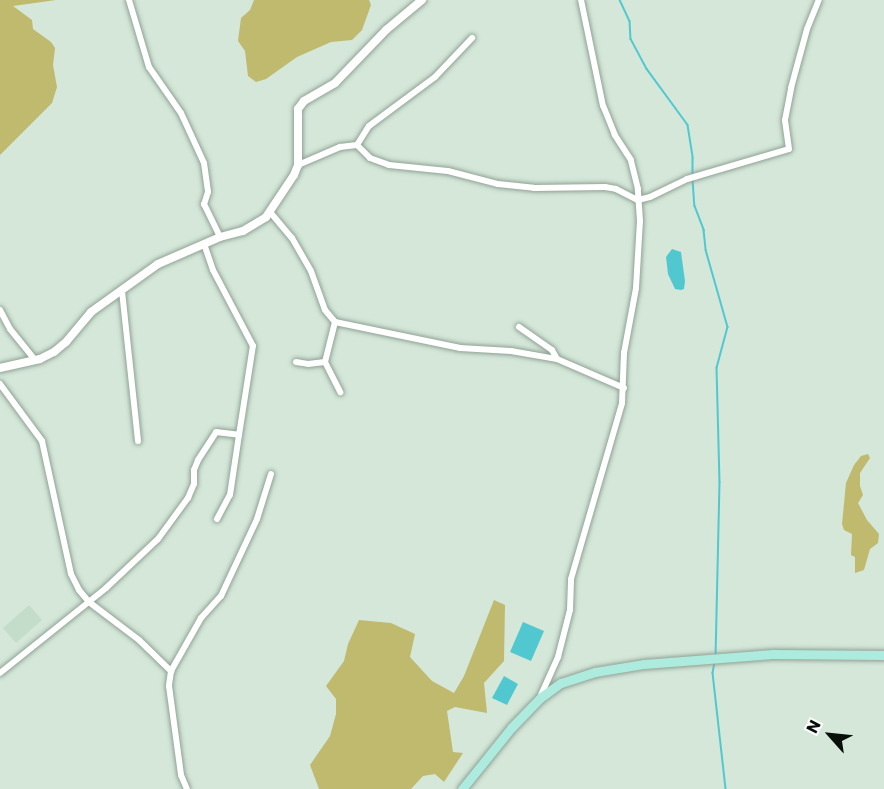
<!DOCTYPE html>
<style>
body{margin:0}
#map{position:relative;width:884px;height:789px;overflow:hidden;background:#d4e7d9;font-family:Poppins,sans-serif}
div>[style]{position:absolute}
[style*='--x']{left:calc(var(--x)*1px);top:calc(var(--y)*1px);width:calc(var(--w)*1px);rotate:calc(var(--a)*1deg)}
.built>*{inset:0;background:#c4ddca}
.green>*{inset:0;background:#bfba6e}
.water>*{inset:0;background:#51c8d0}
.stream>*{height:1.5px;margin:-0.75px;padding:0 0.75px;transform-origin:0.75px;border-radius:0.75px;background:#51c8d0}
.roads{filter:drop-shadow(0 0 2px #90a295) drop-shadow(0 0 2px #90a295)}
.minor>*{height:6px;margin:-3px;padding:0 3px;transform-origin:3px;border-radius:3px;background:#fff}
.tertiary>*{height:8px;margin:-4px;padding:0 4px;transform-origin:4px;border-radius:4px;background:#fff}
.primary>*{height:9px;margin:-4.5px;padding:0 4.5px;transform-origin:4.5px;border-radius:4.5px;background:#acebdd}
span{translate:-50% -50%;white-space:nowrap;text-align:center;line-height:1.15;-webkit-text-stroke:5px #fff;paint-order:stroke}
.north{position:absolute;left:800px;top:705px;width:60px;height:60px;-webkit-text-stroke:4px #fff;paint-order:stroke;rotate:297deg;font-size:16px;font-weight:700;line-height:24px;text-align:center;color:#080f0a}
.north::after{content:'';display:block;margin:auto;width:21px;height:27px;background:#080f0a;clip-path:polygon(50% 0,100% 100%,50% 72%,0 100%)}
</style>
<div id="map">
<div class="built">
<i style="clip-path:polygon(29px 605px,42px 620px,16px 643px,3px 628px)"></i>
</div>
<div class="green">
<i style="clip-path:polygon(0 0,56px 0,13px 6px,32px 20px,33px 29px,51px 42px,55px 48px,53px 65px,57px 87px,52px 103px,0 155px)"></i>
<i style="clip-path:polygon(254px 0,369px 0,371px 5px,362px 30px,352px 40px,331px 42px,297px 57px,266px 79px,256px 82px,248px 76px,245px 51px,238px 41px,241px 18px,250px 10px)"></i>
<i style="clip-path:polygon(868px 454px,870px 458px,860px 473px,860px 486px,863px 495px,858px 503px,867px 520px,879px 534px,878px 543px,870px 549px,864px 570px,855px 573px,855px 557px,851px 555px,852px 534px,844px 530px,842px 524px,846px 483px,854px 465px,861px 456px)"></i>
<i style="clip-path:polygon(494px 600px,505px 605px,504px 661px,484px 683px,487px 713px,455px 707px,447px 711px,453px 752px,463px 753px,444px 782px,435px 774px,423px 776px,411px 789px,319px 789px,310px 765px,330px 736px,336px 714px,336px 699px,326px 686px,344px 661px,348px 644px,359px 620px,391px 623px,415px 634px,410px 657px,432px 681px,454px 693px,464px 676px)"></i>
</div>
<div class="water">
<i style="clip-path:polygon(672px 249px,681px 252px,685px 281px,684px 289px,681px 290px,675px 289px,668px 274px,666px 257px)"></i>
<i style="clip-path:polygon(523px 622px,544px 631px,531px 661px,510px 652px)"></i>
<i style="clip-path:polygon(504px 676px,518px 684px,507px 705px,492px 698px)"></i>
</div>
<div class="stream">
<i style="--x:620;--y:0;--w:23;--a:65"></i>
<i style="--x:630;--y:21;--w:18;--a:87"></i>
<i style="--x:631;--y:39;--w:34;--a:62"></i>
<i style="--x:647;--y:69;--w:69;--a:53.8"></i>
<i style="--x:688;--y:125;--w:33;--a:81"></i>
<i style="--x:693;--y:158;--w:17;--a:90"></i>
<i style="--x:693;--y:180;--w:26;--a:86"></i>
<i style="--x:695;--y:206;--w:26;--a:69"></i>
<i style="--x:704;--y:230;--w:20;--a:84"></i>
<i style="--x:706;--y:250;--w:80;--a:74.1"></i>
<i style="--x:728;--y:327;--w:42;--a:105"></i>
<i style="--x:717;--y:368;--w:114;--a:88.5"></i>
<i style="--x:720;--y:482;--w:172;--a:91.3"></i>
<i style="--x:715;--y:662;--w:11;--a:100"></i>
<i style="--x:713;--y:673;--w:117;--a:83.6"></i>
</div>
<div class="roads">
<div class="minor">
<i style="--x:129;--y:0;--w:70;--a:73.4"></i>
<i style="--x:149;--y:67;--w:56;--a:55.2"></i>
<i style="--x:181;--y:113;--w:55;--a:65.3"></i>
<i style="--x:204;--y:163;--w:29;--a:82"></i>
<i style="--x:208;--y:192;--w:13;--a:108"></i>
<i style="--x:204;--y:204;--w:37;--a:64"></i>
<i style="--x:357;--y:145;--w:22;--a:-58"></i>
<i style="--x:369;--y:126;--w:82;--a:-36.6"></i>
<i style="--x:435;--y:77;--w:54;--a:-46.5"></i>
<i style="--x:298;--y:165;--w:46;--a:-23.2"></i>
<i style="--x:340;--y:147;--w:17;--a:-7"></i>
<i style="--x:357;--y:145;--w:18;--a:45"></i>
<i style="--x:370;--y:158;--w:20;--a:20"></i>
<i style="--x:389;--y:165;--w:59;--a:5.8"></i>
<i style="--x:448;--y:171;--w:52;--a:14.6"></i>
<i style="--x:498;--y:184;--w:36;--a:6"></i>
<i style="--x:534;--y:188;--w:71;--a:-0.8"></i>
<i style="--x:605;--y:187;--w:11;--a:10"></i>
<i style="--x:616;--y:189;--w:25;--a:27"></i>
<i style="--x:638;--y:200;--w:12;--a:-14"></i>
<i style="--x:650;--y:197;--w:41;--a:-25.9"></i>
<i style="--x:687;--y:179;--w:106;--a:-16.4"></i>
<i style="--x:789;--y:149;--w:29;--a:-98"></i>
<i style="--x:785;--y:120;--w:33;--a:-79"></i>
<i style="--x:791;--y:88;--w:61;--a:-74.8"></i>
<i style="--x:807;--y:29;--w:31;--a:-68"></i>
<i style="--x:270;--y:212;--w:34;--a:50"></i>
<i style="--x:292;--y:238;--w:38;--a:60"></i>
<i style="--x:311;--y:271;--w:41;--a:70.3"></i>
<i style="--x:325;--y:310;--w:16;--a:50"></i>
<i style="--x:335;--y:322;--w:128;--a:11.7"></i>
<i style="--x:460;--y:348;--w:51;--a:3.4"></i>
<i style="--x:511;--y:351;--w:47;--a:9.9"></i>
<i style="--x:557;--y:359;--w:73;--a:23.4"></i>
<i style="--x:122;--y:291;--w:151;--a:83.9"></i>
<i style="--x:0;--y:310;--w:21;--a:62"></i>
<i style="--x:10;--y:329;--w:40;--a:51"></i>
<i style="--x:335;--y:322;--w:41;--a:104"></i>
<i style="--x:325;--y:362;--w:34;--a:63"></i>
<i style="--x:519;--y:327;--w:40;--a:34.9"></i>
<i style="--x:552;--y:350;--w:10;--a:61"></i>
<i style="--x:296;--y:362;--w:12;--a:9"></i>
<i style="--x:308;--y:364;--w:17;--a:-7"></i>
<i style="--x:0;--y:384;--w:71;--a:53.6"></i>
<i style="--x:42;--y:441;--w:136;--a:77.7"></i>
<i style="--x:71;--y:574;--w:18;--a:63"></i>
<i style="--x:79;--y:590;--w:16;--a:50"></i>
<i style="--x:89;--y:602;--w:63;--a:37.2"></i>
<i style="--x:139;--y:640;--w:45;--a:44.1"></i>
<i style="--x:171;--y:671;--w:15;--a:98"></i>
<i style="--x:169;--y:686;--w:90;--a:82.3"></i>
<i style="--x:181;--y:775;--w:15;--a:67"></i>
<i style="--x:217;--y:519;--w:27;--a:-62"></i>
<i style="--x:230;--y:495;--w:61;--a:-81.5"></i>
<i style="--x:171;--y:671;--w:61;--a:-60.5"></i>
<i style="--x:201;--y:618;--w:30;--a:-48"></i>
<i style="--x:221;--y:596;--w:85;--a:-64.9"></i>
<i style="--x:257;--y:519;--w:47;--a:-72.7"></i>
<i style="--x:0;--y:673;--w:136;--a:-38.7"></i>
<i style="--x:106;--y:588;--w:71;--a:-43.3"></i>
<i style="--x:158;--y:539;--w:51;--a:-53.8"></i>
<i style="--x:188;--y:498;--w:15;--a:-67"></i>
<i style="--x:194;--y:484;--w:14;--a:-90"></i>
<i style="--x:194;--y:470;--w:11;--a:-68"></i>
<i style="--x:198;--y:460;--w:33;--a:-57"></i>
<i style="--x:216;--y:432;--w:23;--a:7"></i>
<i style="--x:239;--y:435;--w:90;--a:-81.1"></i>
<i style="--x:253;--y:346;--w:86;--a:-117.8"></i>
<i style="--x:213;--y:270;--w:28;--a:-109"></i>
<i style="--x:541;--y:695;--w:42;--a:-65.9"></i>
<i style="--x:558;--y:657;--w:49;--a:-75.7"></i>
<i style="--x:570;--y:610;--w:31;--a:-88"></i>
<i style="--x:571;--y:579;--w:183;--a:-73.8"></i>
<i style="--x:622;--y:403;--w:50;--a:-87.7"></i>
<i style="--x:624;--y:353;--w:66;--a:-79.5"></i>
<i style="--x:636;--y:288;--w:67;--a:-86.6"></i>
<i style="--x:640;--y:221;--w:32;--a:-94"></i>
<i style="--x:638;--y:189;--w:30;--a:-104"></i>
<i style="--x:631;--y:160;--w:30;--a:-123"></i>
<i style="--x:615;--y:135;--w:31;--a:-112"></i>
<i style="--x:603;--y:106;--w:108;--a:-101.7"></i>
</div>
<div class="tertiary">
<i style="--x:0;--y:368;--w:41;--a:-12.7"></i>
<i style="--x:40;--y:359;--w:16;--a:-27"></i>
<i style="--x:54;--y:352;--w:16;--a:-40"></i>
<i style="--x:66;--y:342;--w:39;--a:-50"></i>
<i style="--x:91;--y:312;--w:82;--a:-35.6"></i>
<i style="--x:158;--y:264;--w:68;--a:-23.5"></i>
<i style="--x:220;--y:237;--w:24;--a:-15"></i>
<i style="--x:243;--y:231;--w:27;--a:-31"></i>
<i style="--x:266;--y:217;--w:50;--a:-56.3"></i>
<i style="--x:294;--y:175;--w:11;--a:-68"></i>
<i style="--x:298;--y:165;--w:56;--a:-90"></i>
<i style="--x:298;--y:109;--w:10;--a:-53"></i>
<i style="--x:304;--y:101;--w:36;--a:-30"></i>
<i style="--x:335;--y:83;--w:74;--a:-46.1"></i>
<i style="--x:386;--y:30;--w:47;--a:-39.8"></i>
</div>
<div class="primary">
<i style="--x:462;--y:789;--w:78;--a:-51.2"></i>
<i style="--x:511;--y:728;--w:42;--a:-46"></i>
<i style="--x:540;--y:698;--w:26;--a:-36"></i>
<i style="--x:561;--y:683;--w:36;--a:-18"></i>
<i style="--x:595;--y:672;--w:50;--a:-9.3"></i>
<i style="--x:644;--y:664;--w:129;--a:-4.4"></i>
<i style="--x:773;--y:654;--w:111;--a:0.5"></i>
</div>
</div>
<div class="north">N</div>
</div>
